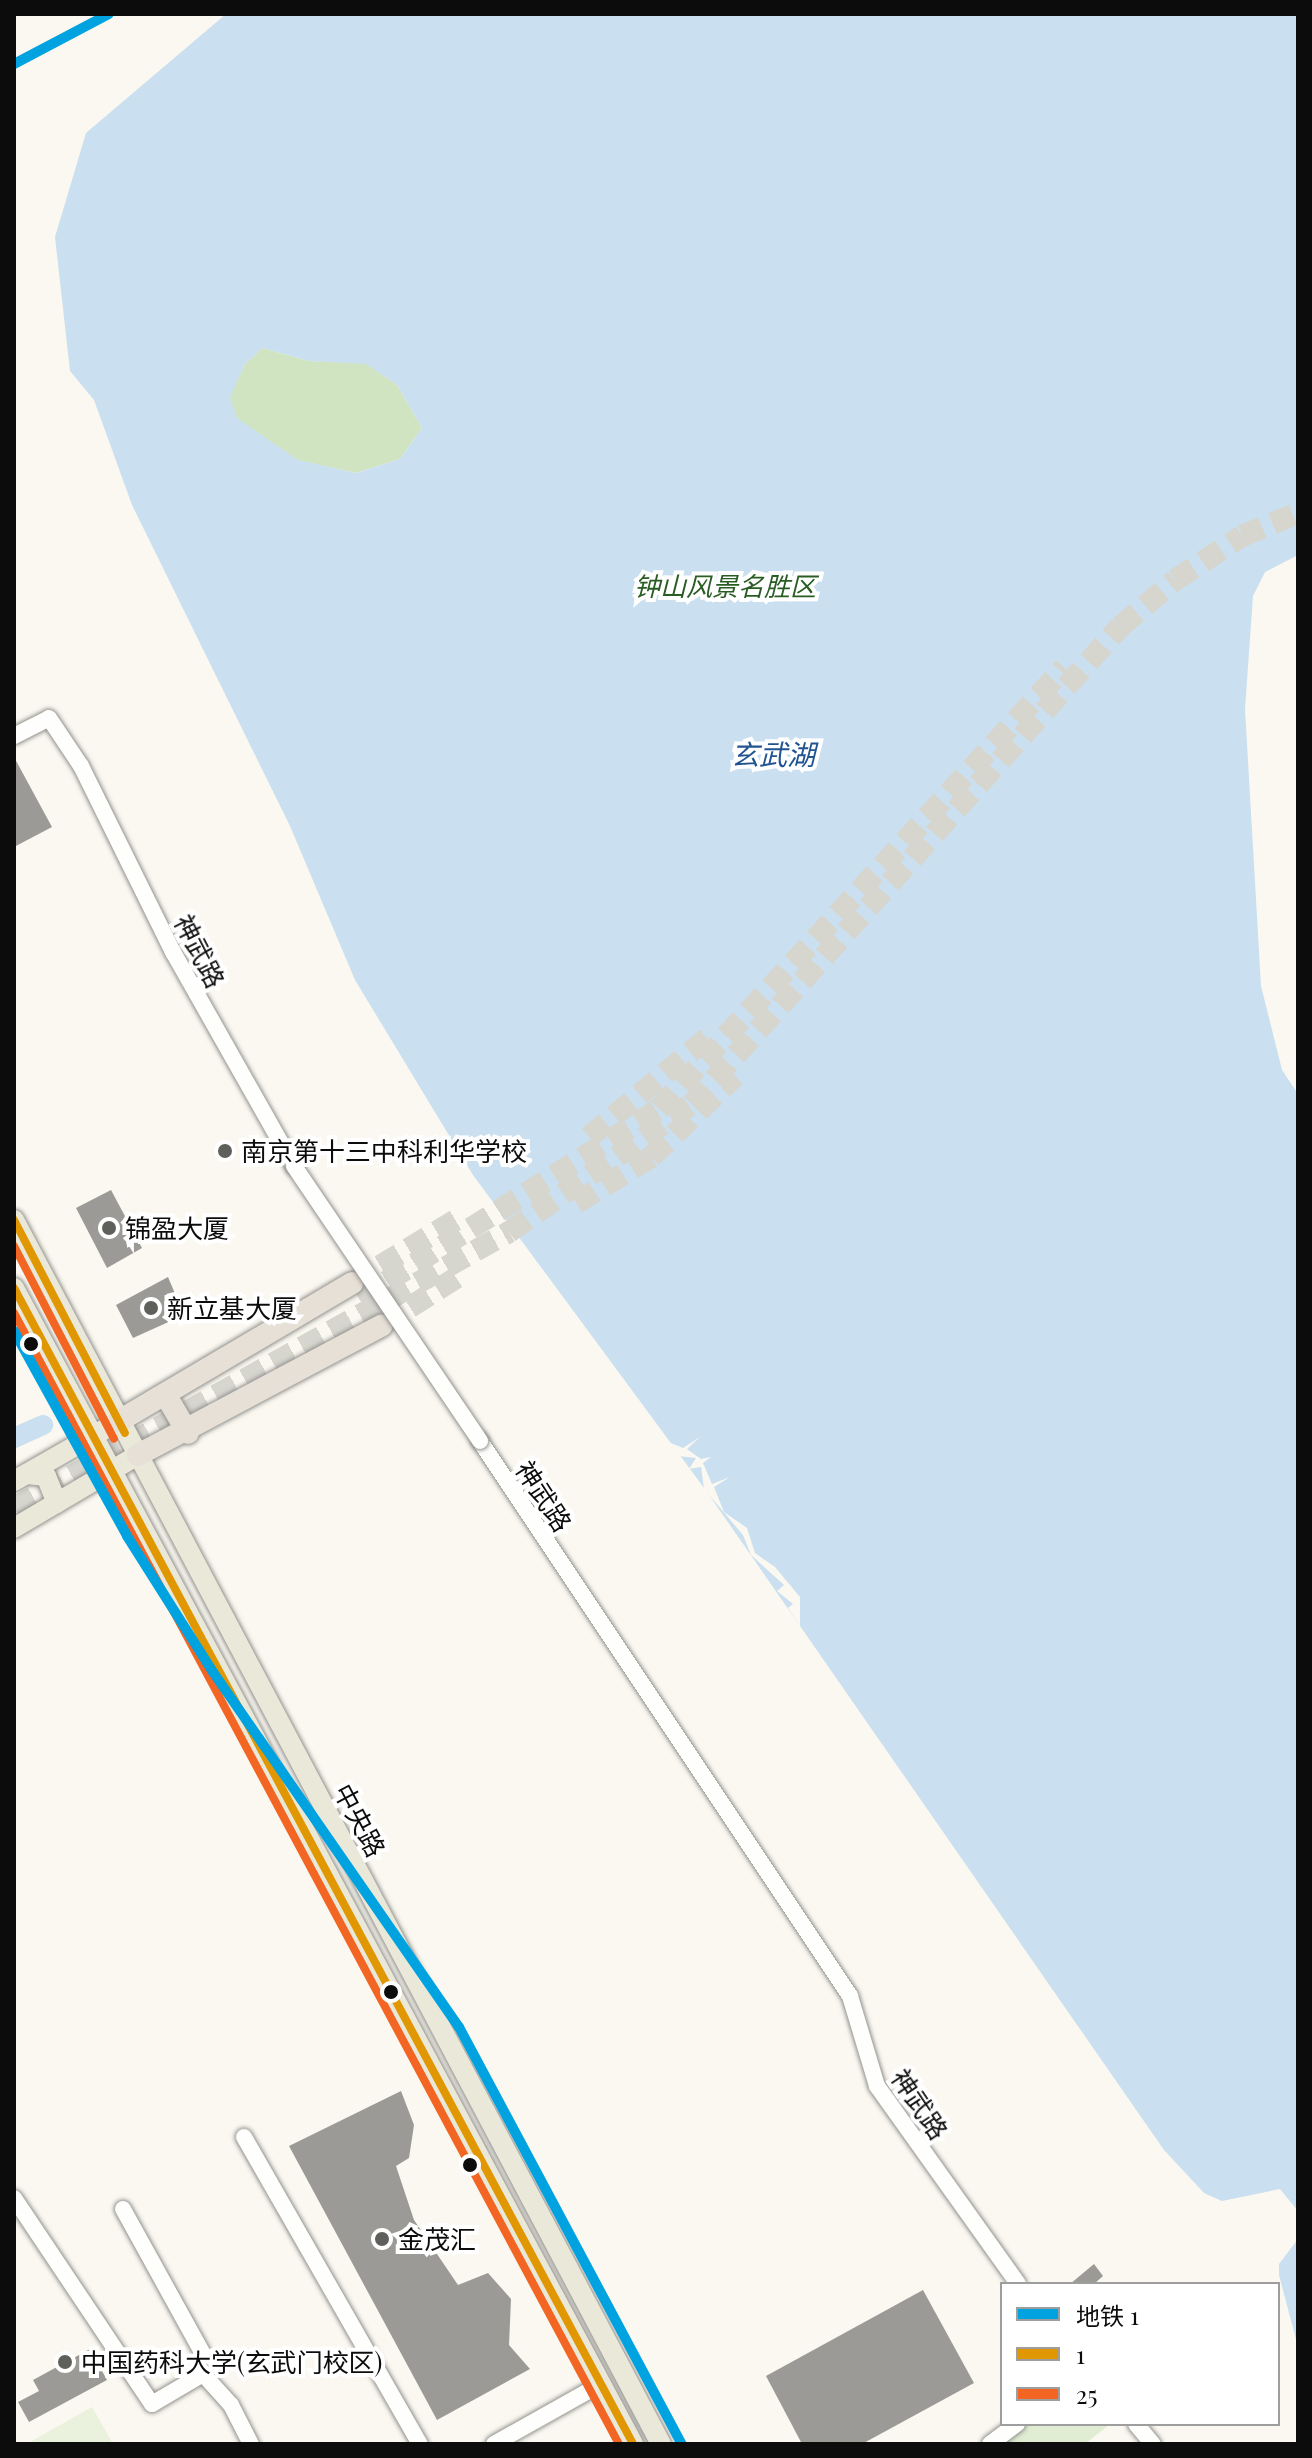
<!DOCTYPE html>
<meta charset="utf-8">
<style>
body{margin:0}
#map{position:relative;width:1312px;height:2458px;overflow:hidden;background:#faf8f0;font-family:"Playfair Display","Noto Sans SC",serif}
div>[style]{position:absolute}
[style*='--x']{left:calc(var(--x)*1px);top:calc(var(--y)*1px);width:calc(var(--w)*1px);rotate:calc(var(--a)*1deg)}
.green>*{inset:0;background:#e0edd2}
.forest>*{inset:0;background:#d0e4c1}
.pitch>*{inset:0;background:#eaf1dc}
.water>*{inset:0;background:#cadff0}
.pier>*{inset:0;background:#faf8f0}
.river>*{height:20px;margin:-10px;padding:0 10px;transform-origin:10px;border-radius:10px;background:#cadff0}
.building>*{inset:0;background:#9c9a96}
.highway-tunnel>*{height:22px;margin-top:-11px;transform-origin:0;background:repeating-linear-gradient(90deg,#d6d5ce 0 22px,transparent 0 33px)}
.roads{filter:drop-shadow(0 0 2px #93928f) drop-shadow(0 0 2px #93928f)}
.minor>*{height:16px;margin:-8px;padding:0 8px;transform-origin:8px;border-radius:8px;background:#fefefd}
.major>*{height:20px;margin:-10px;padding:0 10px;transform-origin:10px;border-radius:10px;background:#eae8d9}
.highway>*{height:22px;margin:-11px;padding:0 11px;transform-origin:11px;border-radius:11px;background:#e7e0d6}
.bridges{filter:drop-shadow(0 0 2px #93928f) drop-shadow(0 0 2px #93928f)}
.minor-bridge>*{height:16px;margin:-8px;padding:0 8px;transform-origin:8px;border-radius:8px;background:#fefefd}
.bus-1>*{height:8px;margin:-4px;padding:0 4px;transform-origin:4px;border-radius:4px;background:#e09701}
.bus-2>*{height:8px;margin:-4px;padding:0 4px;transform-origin:4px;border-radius:4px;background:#f26522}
.metro-1>*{height:10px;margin:-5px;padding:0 5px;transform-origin:5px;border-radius:5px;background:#00a2df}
.dots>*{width:22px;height:22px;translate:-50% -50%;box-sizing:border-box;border:4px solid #fff;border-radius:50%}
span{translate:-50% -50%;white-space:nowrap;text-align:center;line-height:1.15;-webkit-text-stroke:8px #fff;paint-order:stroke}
.park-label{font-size:26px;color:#295d23;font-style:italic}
.street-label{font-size:26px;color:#0c0c0c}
.poi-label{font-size:26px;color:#0c0c0c}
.left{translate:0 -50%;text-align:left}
.water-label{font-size:28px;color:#225491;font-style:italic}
.frame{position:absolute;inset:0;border:16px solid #0c0c0c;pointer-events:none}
.legend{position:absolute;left:1000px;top:2282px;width:280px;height:144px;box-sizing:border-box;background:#fff;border:2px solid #9e9e9e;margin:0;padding:10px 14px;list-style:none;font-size:24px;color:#0c0c0c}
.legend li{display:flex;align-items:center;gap:16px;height:40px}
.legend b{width:40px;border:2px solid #9e9e9e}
</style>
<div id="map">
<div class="green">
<i style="clip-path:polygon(1023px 2424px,1110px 2424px,1085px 2444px,996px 2444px)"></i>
</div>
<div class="forest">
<i style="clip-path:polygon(262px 348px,309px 361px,366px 363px,397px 385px,422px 428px,400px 459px,356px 473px,297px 460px,236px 418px,229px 397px,245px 364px)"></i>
</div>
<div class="pitch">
<i style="clip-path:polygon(92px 2407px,113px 2444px,34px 2444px,32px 2441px)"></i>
</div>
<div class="water">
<i style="clip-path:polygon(evenodd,226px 14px,1298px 14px,1298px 555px,1265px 572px,1253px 596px,1245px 709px,1261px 986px,1282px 1070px,1298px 1094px,1298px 2211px,1280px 2189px,1222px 2201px,1204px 2193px,1164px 2150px,707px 1492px,473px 1175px,355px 980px,290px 826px,132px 505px,94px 400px,70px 371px,55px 237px,86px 133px,226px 14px,262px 348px,309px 361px,366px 364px,397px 385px,422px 428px,400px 459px,356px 473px,298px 460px,237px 418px,230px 397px,245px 364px,262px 348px)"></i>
<i style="clip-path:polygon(1298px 2239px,1298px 2347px,1279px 2275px,1279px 2264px)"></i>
</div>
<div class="pier">
<i style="clip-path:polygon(700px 1437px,687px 1449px,701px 1459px,711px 1457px,703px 1463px,712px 1484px,730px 1477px,714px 1487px,724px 1512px,747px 1528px,755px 1553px,775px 1567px,800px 1597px,800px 1626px,788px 1608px,793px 1604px,777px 1591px,784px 1585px,751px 1555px,743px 1535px,704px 1489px,701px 1467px,689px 1469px,696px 1458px,678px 1456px,666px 1441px,683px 1448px)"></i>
</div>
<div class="river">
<i style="--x:14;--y:1438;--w:32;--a:-24"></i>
</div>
<div class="building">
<i style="clip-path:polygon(14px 757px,52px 827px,14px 847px)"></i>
<i style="clip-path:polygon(111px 1190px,142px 1248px,107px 1268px,76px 1208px)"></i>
<i style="clip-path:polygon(168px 1277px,184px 1315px,133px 1338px,116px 1305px)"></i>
<i style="clip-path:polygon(401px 2091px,414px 2125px,409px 2158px,396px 2166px,414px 2220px,458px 2285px,488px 2273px,511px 2299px,509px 2345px,530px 2369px,437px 2420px,289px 2146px)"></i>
<i style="clip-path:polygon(1094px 2264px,1103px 2276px,1094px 2284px,1070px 2284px)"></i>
<i style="clip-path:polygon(923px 2290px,974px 2383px,862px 2444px,802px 2444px,766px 2376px)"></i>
<i style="clip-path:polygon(90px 2349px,107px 2380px,29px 2422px,18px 2402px,39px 2391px,33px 2380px)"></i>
</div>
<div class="highway-tunnel">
<i style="--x:589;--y:1137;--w:158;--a:-39.9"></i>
<i style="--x:576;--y:1203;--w:88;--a:-31.5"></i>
<i style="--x:651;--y:1157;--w:117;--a:-44"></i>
<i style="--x:352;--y:1283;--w:127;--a:-31.2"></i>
<i style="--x:359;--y:1299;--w:355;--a:-32.3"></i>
<i style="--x:659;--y:1109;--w:599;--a:-47.44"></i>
<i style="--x:382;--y:1325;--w:95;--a:-32.5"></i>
<i style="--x:14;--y:1508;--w:567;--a:-29.14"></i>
<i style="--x:509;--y:1232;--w:223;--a:-35"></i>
<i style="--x:692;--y:1104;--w:641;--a:-48.1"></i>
<i style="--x:1120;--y:627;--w:72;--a:-40.5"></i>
<i style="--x:1175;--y:580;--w:80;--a:-33.3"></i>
<i style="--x:1242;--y:536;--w:61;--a:-22.3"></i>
</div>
<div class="roads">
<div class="minor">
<i style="--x:14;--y:736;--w:39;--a:-27"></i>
<i style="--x:49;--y:718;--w:58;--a:56.3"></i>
<i style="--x:81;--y:766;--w:208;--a:63.7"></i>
<i style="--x:173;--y:952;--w:246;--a:60.5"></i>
<i style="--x:480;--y:1441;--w:667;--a:56.31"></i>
<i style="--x:850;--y:1996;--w:94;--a:73.3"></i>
<i style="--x:877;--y:2086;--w:243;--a:54.5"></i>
<i style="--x:244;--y:2137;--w:354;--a:60.2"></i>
<i style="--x:14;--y:2198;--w:248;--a:56.2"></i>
<i style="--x:152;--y:2404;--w:59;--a:-30.5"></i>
<i style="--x:203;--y:2374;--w:42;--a:47.9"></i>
<i style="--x:231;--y:2405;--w:44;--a:62.9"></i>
<i style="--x:123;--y:2209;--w:166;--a:61.1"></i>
<i style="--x:1136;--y:2424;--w:26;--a:50"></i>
<i style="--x:494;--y:2444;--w:123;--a:-29.3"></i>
<i style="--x:990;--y:2444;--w:34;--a:-37"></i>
</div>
<div class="major">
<i style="--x:14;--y:1220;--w:1384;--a:62.14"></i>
<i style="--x:14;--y:1288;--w:1311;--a:61.83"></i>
<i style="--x:27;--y:1474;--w:19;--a:6"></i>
<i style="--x:46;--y:1476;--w:29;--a:68"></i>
<i style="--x:14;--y:1481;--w:121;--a:-29.7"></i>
<i style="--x:14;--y:1528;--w:144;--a:-30.5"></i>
</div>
<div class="highway">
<i style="--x:165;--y:1394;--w:45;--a:59.5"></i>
<i style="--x:119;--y:1421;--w:271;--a:-30.6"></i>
<i style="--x:138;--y:1455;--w:276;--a:-28"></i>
</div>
</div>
<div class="bridges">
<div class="minor-bridge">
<i style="--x:294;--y:1166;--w:332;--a:55.9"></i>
</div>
</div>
<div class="bus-1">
<i style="--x:14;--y:1220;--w:240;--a:62.5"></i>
<i style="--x:14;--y:1288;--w:1311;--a:61.83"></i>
</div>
<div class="bus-2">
<i style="--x:14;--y:1246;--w:217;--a:62.6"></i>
<i style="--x:14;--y:1313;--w:1283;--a:61.86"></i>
</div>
<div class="metro-1">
<i style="--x:14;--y:64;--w:107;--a:-27.8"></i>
<i style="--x:14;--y:1331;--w:234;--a:61.1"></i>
<i style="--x:127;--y:1536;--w:161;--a:57.7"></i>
<i style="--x:213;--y:1672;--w:432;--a:55.3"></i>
<i style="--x:459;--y:2027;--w:473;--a:61.9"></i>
</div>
<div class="dots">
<i style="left:225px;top:1151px;background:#5f5f5c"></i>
<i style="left:109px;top:1228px;background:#5f5f5c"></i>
<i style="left:151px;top:1308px;background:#5f5f5c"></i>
<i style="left:31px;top:1344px;background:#0c0c0c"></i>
<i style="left:391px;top:1992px;background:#0c0c0c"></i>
<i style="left:470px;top:2165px;background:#0c0c0c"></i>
<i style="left:382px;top:2239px;background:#5f5f5c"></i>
<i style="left:65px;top:2362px;background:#5f5f5c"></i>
</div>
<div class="park-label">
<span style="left:725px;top:586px">钟山风景名胜区</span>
</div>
<div class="street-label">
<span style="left:200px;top:951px;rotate:63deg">神武路</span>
<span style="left:544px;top:1496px;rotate:57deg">神武路</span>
<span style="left:360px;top:1820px;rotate:62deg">中央路</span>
<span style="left:920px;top:2104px;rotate:56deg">神武路</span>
</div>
<div class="poi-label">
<span class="left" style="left:241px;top:1151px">南京第十三中科利华学校</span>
<span class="left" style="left:125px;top:1228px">锦盈大厦</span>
<span class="left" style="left:167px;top:1308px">新立基大厦</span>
<span class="left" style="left:398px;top:2239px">金茂汇</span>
<span class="left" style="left:81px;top:2362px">中国药科大学(玄武门校区)</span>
</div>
<div class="water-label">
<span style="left:773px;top:754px">玄武湖</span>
</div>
<div class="frame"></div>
<ul class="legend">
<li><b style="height:10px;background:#00a2df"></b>地铁 1</li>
<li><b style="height:10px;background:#e09701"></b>1</li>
<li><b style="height:10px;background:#f26522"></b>25</li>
</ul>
</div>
